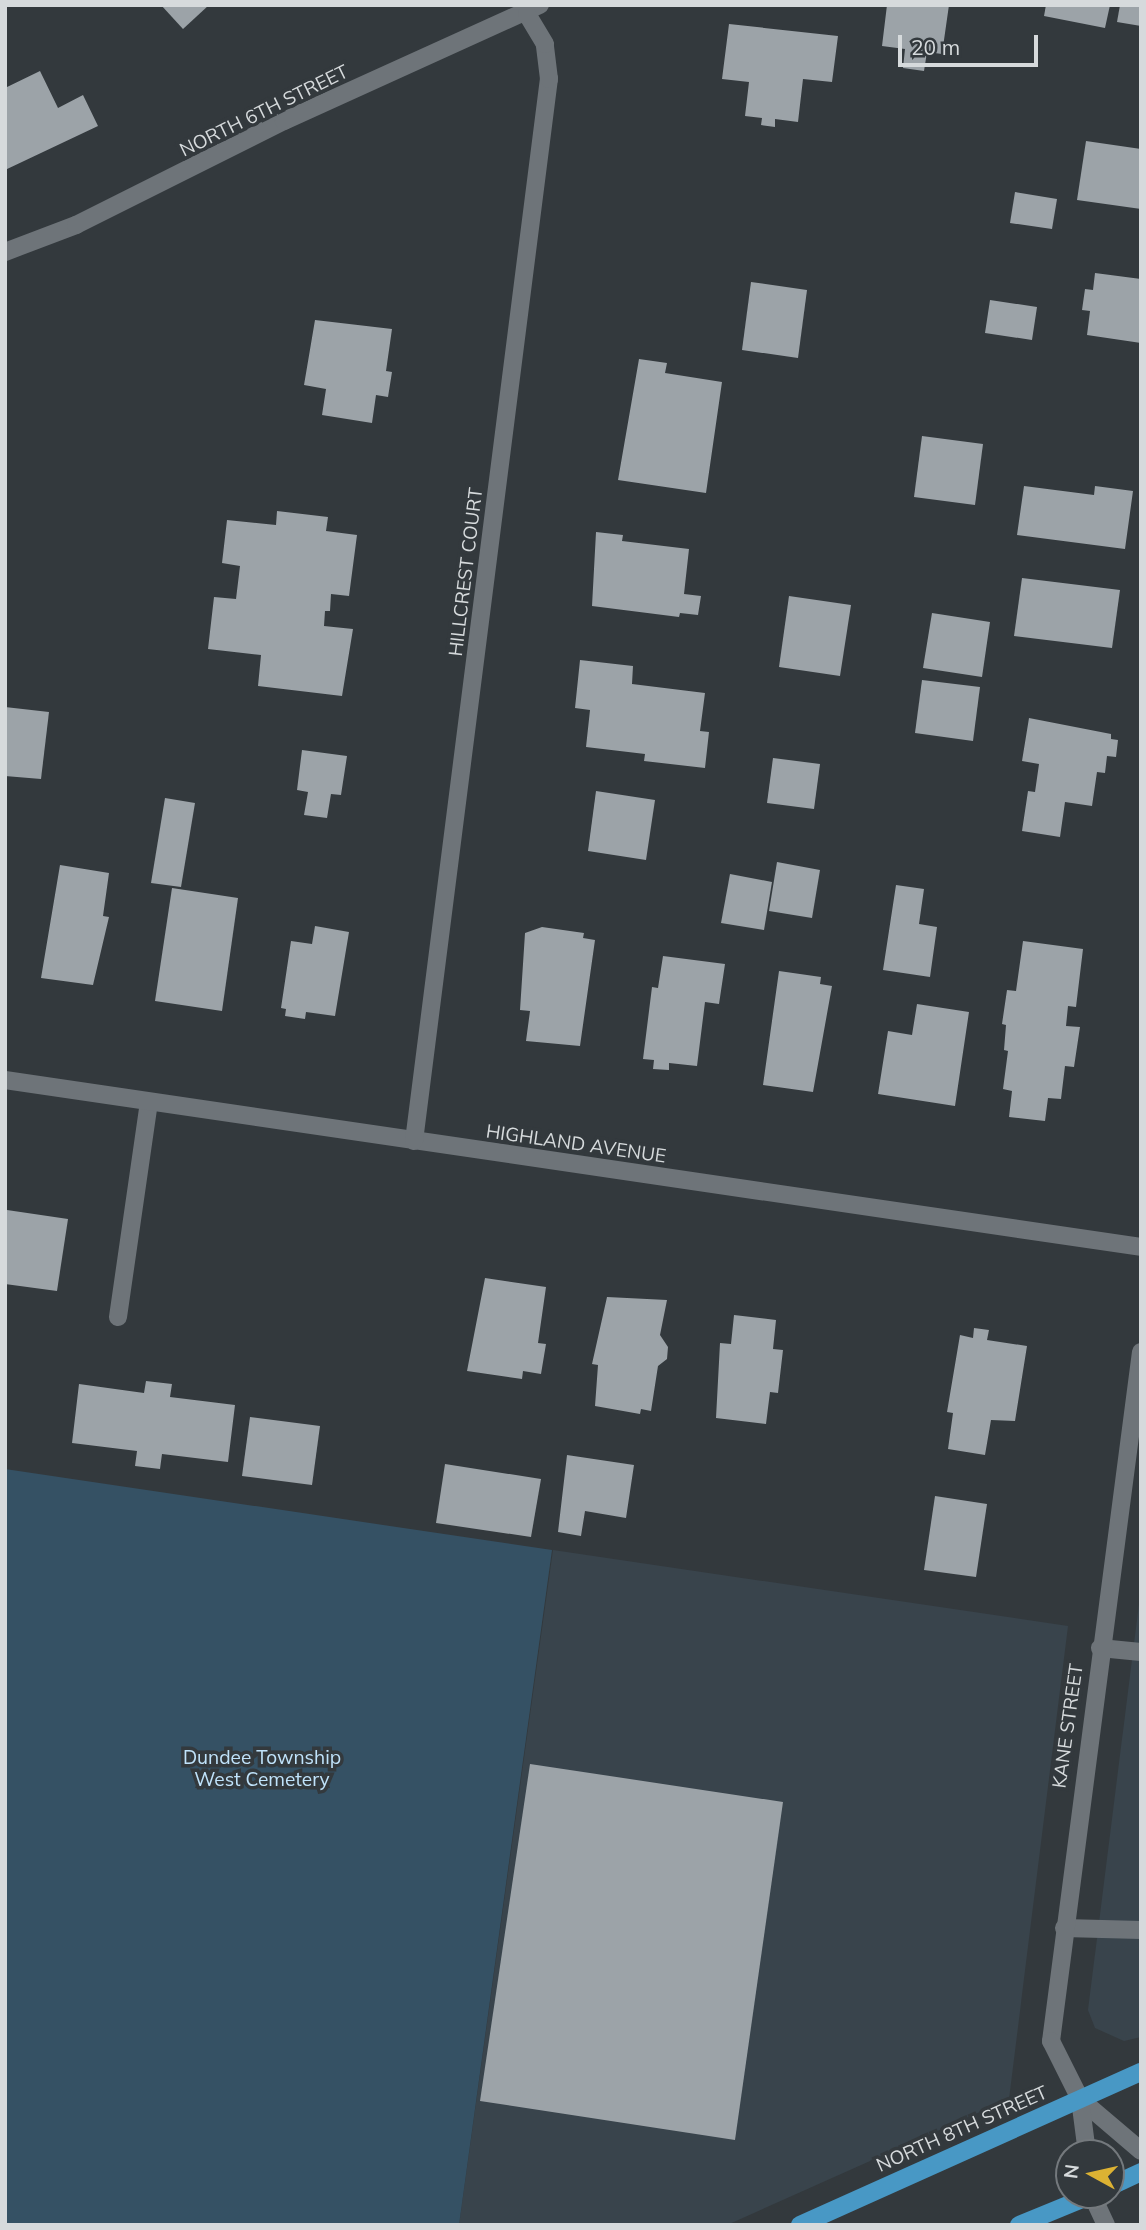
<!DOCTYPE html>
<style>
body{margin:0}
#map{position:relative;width:1146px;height:2230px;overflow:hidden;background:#33393d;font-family:Mulish,sans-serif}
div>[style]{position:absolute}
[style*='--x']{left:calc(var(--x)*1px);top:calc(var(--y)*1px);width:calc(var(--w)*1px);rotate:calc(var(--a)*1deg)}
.built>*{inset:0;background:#39444c}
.green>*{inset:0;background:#355164}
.building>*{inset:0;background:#9ca3a8}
.lane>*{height:18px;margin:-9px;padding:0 9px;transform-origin:9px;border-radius:9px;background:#6e7479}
.street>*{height:18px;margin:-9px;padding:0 9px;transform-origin:9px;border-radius:9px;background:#6e7479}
.primary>*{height:18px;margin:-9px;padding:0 9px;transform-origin:9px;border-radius:9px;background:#4898c5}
span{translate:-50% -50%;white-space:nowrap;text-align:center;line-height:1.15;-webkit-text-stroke:7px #33393d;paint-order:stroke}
.street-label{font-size:19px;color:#d6dadc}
.park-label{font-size:19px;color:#c0e3fb}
.frame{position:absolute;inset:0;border:7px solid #d6dadc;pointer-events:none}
.north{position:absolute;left:1055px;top:2139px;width:70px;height:70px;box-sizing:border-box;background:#33393d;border:2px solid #74797d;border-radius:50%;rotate:278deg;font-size:19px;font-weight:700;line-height:28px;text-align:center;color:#d6dadc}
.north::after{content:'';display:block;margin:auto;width:24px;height:32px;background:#dcb233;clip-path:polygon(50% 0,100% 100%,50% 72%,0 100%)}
.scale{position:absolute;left:898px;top:35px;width:140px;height:32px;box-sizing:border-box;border:4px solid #d6dadc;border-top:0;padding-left:9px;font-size:21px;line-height:24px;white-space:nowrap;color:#d6dadc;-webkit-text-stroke:5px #33393d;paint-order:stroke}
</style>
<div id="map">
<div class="built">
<i style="clip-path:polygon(553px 1550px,1068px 1626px,1009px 2099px,727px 2225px,459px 2225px)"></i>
<i style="clip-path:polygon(1141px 1588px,1141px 2037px,1124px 2041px,1095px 2028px,1088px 2010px)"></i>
</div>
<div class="green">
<i style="clip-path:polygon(5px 1469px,552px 1550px,459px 2225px,5px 2225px)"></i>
</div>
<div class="building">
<i style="clip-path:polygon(161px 5px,209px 5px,183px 29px)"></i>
<i style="clip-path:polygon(887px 5px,949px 5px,942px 54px,927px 52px,924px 71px,903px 68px,905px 49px,882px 46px)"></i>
<i style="clip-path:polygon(1046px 5px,1110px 5px,1105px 28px,1044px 16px)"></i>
<i style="clip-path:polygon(1120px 5px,1141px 5px,1141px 26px,1117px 22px)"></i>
<i style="clip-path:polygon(729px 24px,838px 36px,832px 82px,803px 79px,798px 122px,775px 119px,775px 127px,761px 125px,762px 118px,745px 116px,749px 82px,722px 79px)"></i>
<i style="clip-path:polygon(40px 71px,58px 108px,83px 95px,98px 126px,5px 170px,5px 88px)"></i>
<i style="clip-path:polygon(1086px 141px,1141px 149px,1141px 209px,1077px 200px)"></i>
<i style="clip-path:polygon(1015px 192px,1057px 199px,1052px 229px,1010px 223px)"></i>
<i style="clip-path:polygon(1095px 273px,1141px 279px,1141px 343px,1087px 335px,1090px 311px,1082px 310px,1085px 289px,1093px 290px)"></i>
<i style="clip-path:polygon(751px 282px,807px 290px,798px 358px,742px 350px)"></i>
<i style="clip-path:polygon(990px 300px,1037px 307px,1032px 340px,985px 333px)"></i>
<i style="clip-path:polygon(315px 320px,392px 329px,386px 371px,392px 372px,388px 397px,376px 395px,372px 423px,322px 415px,326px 389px,304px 385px)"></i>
<i style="clip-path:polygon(639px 359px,667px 363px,665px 373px,722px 382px,706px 493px,618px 480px)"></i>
<i style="clip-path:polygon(922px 436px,983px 444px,975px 505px,914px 497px)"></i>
<i style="clip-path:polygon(1024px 486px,1094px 495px,1095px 486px,1133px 491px,1125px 549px,1017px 535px)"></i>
<i style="clip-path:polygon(277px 511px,328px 517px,326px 531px,357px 535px,349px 596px,331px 594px,330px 611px,325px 611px,324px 626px,353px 629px,342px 696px,258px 686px,261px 655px,208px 649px,214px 597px,236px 599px,240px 566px,222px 563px,227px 520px,276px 525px)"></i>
<i style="clip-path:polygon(596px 532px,623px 535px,622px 541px,689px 549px,684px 594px,701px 596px,698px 615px,680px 613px,679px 617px,592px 606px)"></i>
<i style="clip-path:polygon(1022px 578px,1120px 590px,1112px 648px,1014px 636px)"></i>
<i style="clip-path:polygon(789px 596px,851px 605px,840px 676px,779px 667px)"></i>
<i style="clip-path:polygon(932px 613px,990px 622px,982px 677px,923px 668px)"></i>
<i style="clip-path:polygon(580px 660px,633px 666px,632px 684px,705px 693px,700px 731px,709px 732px,705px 768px,644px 761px,645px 754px,586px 747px,590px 710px,575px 708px)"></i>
<i style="clip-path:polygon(922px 680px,980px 687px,973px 741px,915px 733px)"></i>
<i style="clip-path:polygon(5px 707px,49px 712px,41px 779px,5px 776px)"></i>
<i style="clip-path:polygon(1029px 718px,1111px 734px,1111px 739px,1118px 740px,1116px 757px,1107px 756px,1105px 773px,1097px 772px,1092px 806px,1065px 802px,1060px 837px,1022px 831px,1028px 791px,1035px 792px,1039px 764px,1022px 761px)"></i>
<i style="clip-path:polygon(302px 750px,347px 756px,341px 795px,331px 794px,327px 818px,304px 815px,308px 792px,297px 790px)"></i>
<i style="clip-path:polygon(773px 758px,820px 764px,814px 809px,767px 803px)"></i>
<i style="clip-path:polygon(596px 791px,655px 800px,646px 860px,588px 851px)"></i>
<i style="clip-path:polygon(165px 798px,195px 803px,181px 887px,151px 883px)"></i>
<i style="clip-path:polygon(777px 862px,820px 870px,812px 918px,769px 911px)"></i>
<i style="clip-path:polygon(60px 865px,109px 873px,103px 916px,109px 917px,93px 985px,41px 978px)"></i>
<i style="clip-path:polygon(730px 874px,772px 882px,764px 930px,721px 923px)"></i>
<i style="clip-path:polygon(896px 885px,924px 889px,919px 924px,937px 927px,930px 977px,883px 970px)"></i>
<i style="clip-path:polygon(172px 888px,238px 898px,222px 1011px,155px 1001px)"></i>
<i style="clip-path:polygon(315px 926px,349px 932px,335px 1016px,306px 1012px,305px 1019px,285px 1016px,286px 1009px,281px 1008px,291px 941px,312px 944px)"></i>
<i style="clip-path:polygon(542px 927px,584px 933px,583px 938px,595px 940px,580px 1046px,526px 1041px,530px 1011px,520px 1010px,525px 933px)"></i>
<i style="clip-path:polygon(1023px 941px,1083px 949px,1076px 1007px,1068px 1006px,1066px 1026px,1080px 1027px,1074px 1067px,1065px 1066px,1061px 1099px,1048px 1098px,1045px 1121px,1009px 1117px,1012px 1091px,1003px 1089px,1008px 1051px,1004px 1050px,1006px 1025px,1002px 1024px,1007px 990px,1016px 991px)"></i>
<i style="clip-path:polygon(663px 956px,725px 964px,719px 1004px,705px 1002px,697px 1066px,669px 1063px,669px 1070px,653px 1069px,654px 1060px,643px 1059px,652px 987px,658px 988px)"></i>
<i style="clip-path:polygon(779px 971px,821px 977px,820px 984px,832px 986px,813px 1092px,763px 1085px)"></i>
<i style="clip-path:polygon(917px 1004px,969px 1012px,955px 1106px,878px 1094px,888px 1031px,912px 1035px)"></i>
<i style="clip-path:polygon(7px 1210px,68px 1219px,57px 1291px,5px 1284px)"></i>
<i style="clip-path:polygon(485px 1278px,546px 1287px,538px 1343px,546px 1344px,541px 1374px,523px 1371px,522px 1379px,467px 1371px)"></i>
<i style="clip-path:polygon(607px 1297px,667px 1300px,660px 1335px,668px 1347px,667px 1359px,658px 1366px,651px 1411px,641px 1409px,640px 1414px,595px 1406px,598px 1365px,592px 1364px)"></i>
<i style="clip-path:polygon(734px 1315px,776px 1320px,773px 1349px,783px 1350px,778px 1393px,770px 1392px,766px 1424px,716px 1418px,720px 1343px,731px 1344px)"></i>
<i style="clip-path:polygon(974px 1328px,989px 1330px,987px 1340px,1027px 1346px,1015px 1421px,991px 1420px,985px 1455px,948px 1449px,953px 1413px,947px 1412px,960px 1335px,973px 1338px)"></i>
<i style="clip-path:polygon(146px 1381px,172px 1384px,170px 1397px,235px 1405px,228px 1462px,162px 1454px,160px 1469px,135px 1466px,137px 1451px,72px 1443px,79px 1384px,144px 1393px)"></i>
<i style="clip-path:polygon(250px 1417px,320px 1426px,312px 1485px,242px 1476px)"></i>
<i style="clip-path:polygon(567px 1455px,634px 1465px,626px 1518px,585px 1511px,581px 1536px,558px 1532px)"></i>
<i style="clip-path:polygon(445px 1464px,541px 1479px,531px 1537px,436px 1523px)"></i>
<i style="clip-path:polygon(935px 1496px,987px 1504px,976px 1577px,924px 1570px)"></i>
<i style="clip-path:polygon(530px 1764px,783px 1802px,735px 2140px,480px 2101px)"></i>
</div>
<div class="lane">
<i style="--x:118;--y:1317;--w:217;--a:-81.8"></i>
<i style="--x:1100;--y:1648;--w:41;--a:5.6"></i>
<i style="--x:1064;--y:1928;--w:77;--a:1.5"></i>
</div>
<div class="street">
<i style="--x:5;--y:252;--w:76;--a:-20.8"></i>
<i style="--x:76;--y:225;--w:233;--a:-26.6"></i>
<i style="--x:284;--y:121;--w:281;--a:-24.4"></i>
<i style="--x:5;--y:1080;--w:1148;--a:8.36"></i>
<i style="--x:414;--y:1141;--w:1071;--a:-82.76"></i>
<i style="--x:549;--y:79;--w:35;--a:-97"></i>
<i style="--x:545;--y:44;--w:35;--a:-121"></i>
<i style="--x:1141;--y:1352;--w:695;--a:97.44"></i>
<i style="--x:1051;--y:2041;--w:65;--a:63.4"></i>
<i style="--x:1080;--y:2099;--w:80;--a:40.4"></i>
<i style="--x:1080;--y:2099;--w:54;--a:82.6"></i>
<i style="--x:1092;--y:2195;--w:33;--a:65"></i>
</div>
<div class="primary">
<i style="--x:1111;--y:2186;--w:33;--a:-25"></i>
<i style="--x:800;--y:2225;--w:374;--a:-24.2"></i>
<i style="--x:1019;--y:2225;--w:79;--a:-22.3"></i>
</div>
<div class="street-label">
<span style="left:264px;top:111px;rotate:-26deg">NORTH 6TH STREET</span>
<span style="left:466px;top:572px;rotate:-83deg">HILLCREST COURT</span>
<span style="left:576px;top:1144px;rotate:8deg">HIGHLAND AVENUE</span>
<span style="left:1068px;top:1726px;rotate:-82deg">KANE STREET</span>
<span style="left:962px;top:2129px;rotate:-24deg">NORTH 8TH STREET</span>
</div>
<div class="park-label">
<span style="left:262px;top:1769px">Dundee Township<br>West Cemetery</span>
</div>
<div class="frame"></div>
<div class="north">N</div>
<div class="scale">20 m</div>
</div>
